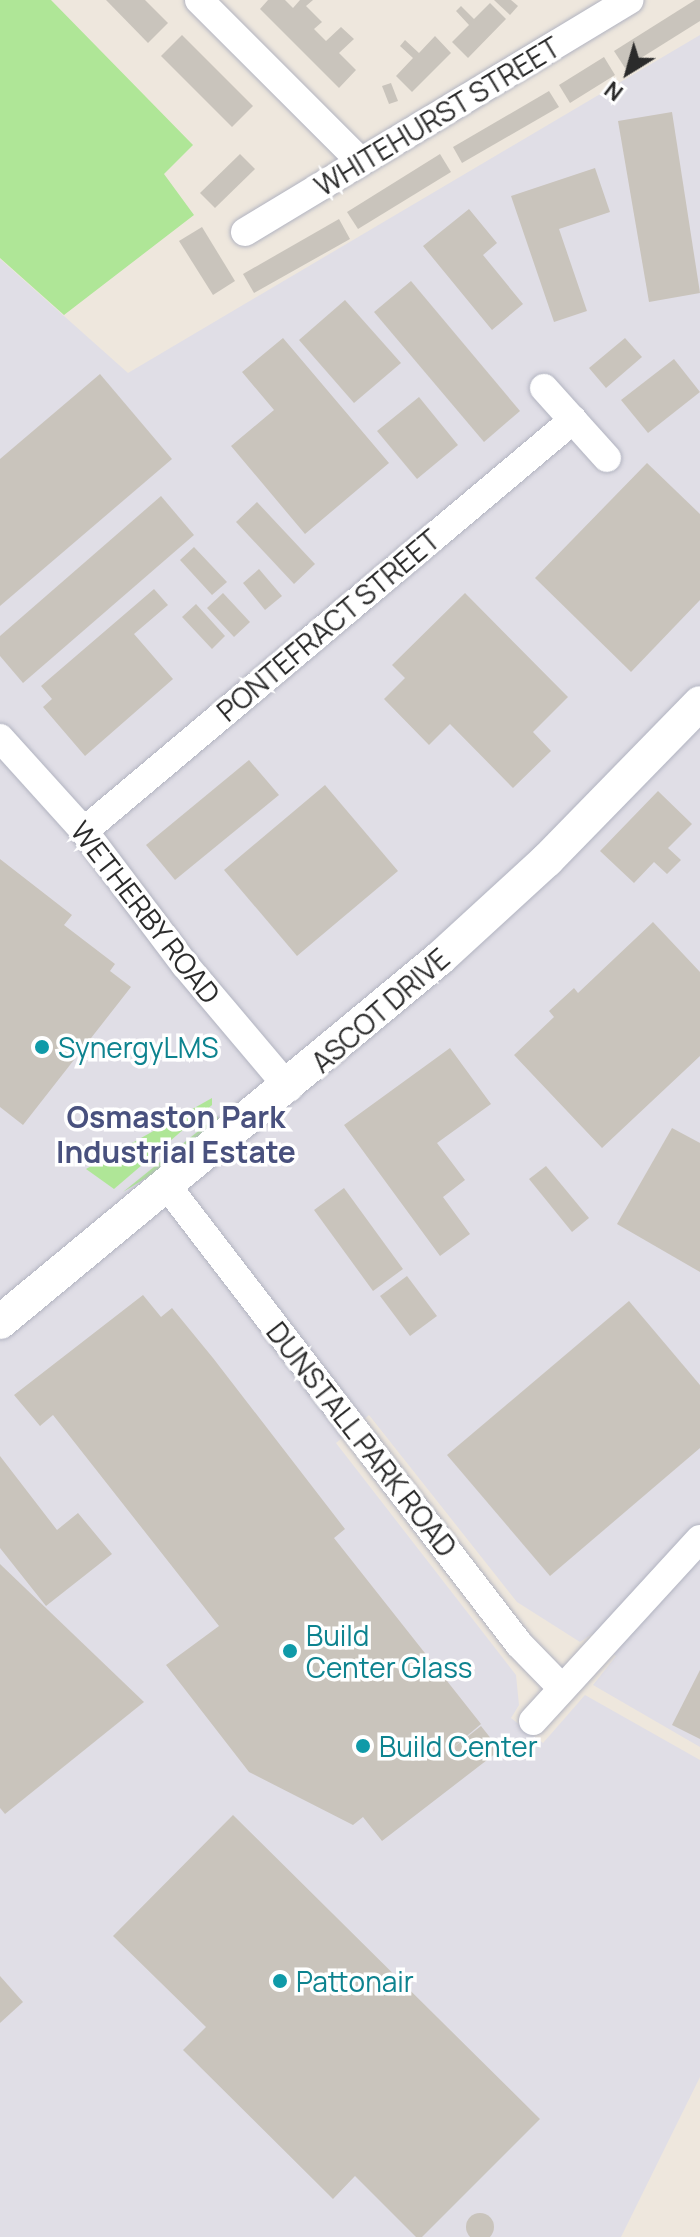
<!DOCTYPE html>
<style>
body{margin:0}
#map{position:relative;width:700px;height:2237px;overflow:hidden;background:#eee7dd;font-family:Manrope,sans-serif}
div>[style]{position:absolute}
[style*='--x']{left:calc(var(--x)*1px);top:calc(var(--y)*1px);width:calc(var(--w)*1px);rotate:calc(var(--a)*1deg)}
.industrial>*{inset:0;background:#e0dee6}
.green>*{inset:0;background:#afe697}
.building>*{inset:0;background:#c9c4bc}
.round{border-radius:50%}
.roads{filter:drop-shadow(0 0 2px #b1b3c0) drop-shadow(0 0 2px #b1b3c0)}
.minor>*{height:28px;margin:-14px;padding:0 14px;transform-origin:14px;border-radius:14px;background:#fff}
.tertiary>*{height:34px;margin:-17px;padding:0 17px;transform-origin:17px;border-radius:17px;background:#fff}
.dots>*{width:22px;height:22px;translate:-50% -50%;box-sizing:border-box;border:4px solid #fff;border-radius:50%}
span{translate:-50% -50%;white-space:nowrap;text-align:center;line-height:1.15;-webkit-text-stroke:7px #fff;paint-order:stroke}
.street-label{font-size:28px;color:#2b2b2b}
.culture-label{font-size:28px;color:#0d838f}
.left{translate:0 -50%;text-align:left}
.neighbourhood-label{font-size:30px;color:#49517e;font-weight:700}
.north{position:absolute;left:588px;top:32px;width:80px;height:80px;-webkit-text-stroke:6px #fff;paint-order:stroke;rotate:217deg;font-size:22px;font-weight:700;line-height:32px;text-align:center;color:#2b2b2b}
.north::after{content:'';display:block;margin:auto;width:28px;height:36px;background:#2b2b2b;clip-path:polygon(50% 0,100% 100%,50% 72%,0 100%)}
</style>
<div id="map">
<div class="industrial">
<i style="clip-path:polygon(700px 35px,700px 1747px,593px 1685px,616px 1656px,592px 1634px,580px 1642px,517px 1602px,369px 1415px,336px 1443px,516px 1675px,519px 1705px,511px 1718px,543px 1743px,585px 1695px,700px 1760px,700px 2077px,621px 2237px,0 2237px,0 259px,128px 373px)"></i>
</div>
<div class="green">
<i style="clip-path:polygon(0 0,51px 0,193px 145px,164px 174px,194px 215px,64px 315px,0 258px)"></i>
<i style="clip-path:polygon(212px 1098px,212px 1105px,114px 1189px,86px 1169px)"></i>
<i style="clip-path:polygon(217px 1116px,220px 1121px,161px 1169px,123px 1192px)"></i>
</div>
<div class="building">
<i style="clip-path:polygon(106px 0,145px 0,168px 23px,148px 43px)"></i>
<i style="clip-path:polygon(268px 0,285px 0,293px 8px,300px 0,313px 0,306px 6px,322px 22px,314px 29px,326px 41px,341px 27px,354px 39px,339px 53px,356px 70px,339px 88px,260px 9px)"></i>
<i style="clip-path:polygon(494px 0,511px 0,518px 6px,510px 15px)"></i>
<i style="clip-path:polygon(695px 0,700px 0,700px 21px,625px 68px,614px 51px)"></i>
<i style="clip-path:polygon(490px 3px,506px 19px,468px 58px,452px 42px,469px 25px,456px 11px,461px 6px,474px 19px)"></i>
<i style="clip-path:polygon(182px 35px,253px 106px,232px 127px,161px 56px)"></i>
<i style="clip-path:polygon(435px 36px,451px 53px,412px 92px,396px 76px,413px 58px,400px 46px,405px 40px,419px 53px)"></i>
<i style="clip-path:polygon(604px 57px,615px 75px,570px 103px,559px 85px)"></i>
<i style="clip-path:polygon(391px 83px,398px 101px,389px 104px,382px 86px)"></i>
<i style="clip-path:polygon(549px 91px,559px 107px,462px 163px,453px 147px)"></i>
<i style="clip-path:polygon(672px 112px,700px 293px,649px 302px,618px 121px)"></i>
<i style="clip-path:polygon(240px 154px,255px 169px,215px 208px,200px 193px)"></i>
<i style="clip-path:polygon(440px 154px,451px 172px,358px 229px,347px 212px)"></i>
<i style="clip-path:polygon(595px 168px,610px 212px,559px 229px,587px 311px,554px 322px,511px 196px)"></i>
<i style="clip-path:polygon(469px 209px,497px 243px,483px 255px,523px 304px,492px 330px,423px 246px)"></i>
<i style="clip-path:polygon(339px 219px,350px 239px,254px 293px,243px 274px)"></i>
<i style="clip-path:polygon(202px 227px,235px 281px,213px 295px,179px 241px)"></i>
<i style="clip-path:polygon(411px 281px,520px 411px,484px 442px,374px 312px)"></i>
<i style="clip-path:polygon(345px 300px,401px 363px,354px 403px,299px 340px)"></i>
<i style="clip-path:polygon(283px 338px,389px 463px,305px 534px,231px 446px,274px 410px,242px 372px)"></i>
<i style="clip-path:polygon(625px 338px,642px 357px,606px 388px,589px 368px)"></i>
<i style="clip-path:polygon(674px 359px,700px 392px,648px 433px,621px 400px)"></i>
<i style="clip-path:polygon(100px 374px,172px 459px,0 606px,0 459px)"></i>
<i style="clip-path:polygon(419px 397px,458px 445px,417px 479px,377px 431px)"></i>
<i style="clip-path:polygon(647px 463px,700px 514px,700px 600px,631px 672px,535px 578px)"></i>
<i style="clip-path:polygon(161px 496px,194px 535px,23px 683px,0 656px,0 636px)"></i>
<i style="clip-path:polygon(257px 502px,315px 564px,294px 584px,236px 522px)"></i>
<i style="clip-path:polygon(194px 547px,227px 582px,212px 595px,180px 560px)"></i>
<i style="clip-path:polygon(259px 569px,282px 596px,265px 610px,243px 583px)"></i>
<i style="clip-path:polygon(154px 589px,168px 605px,134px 634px,173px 679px,85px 756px,43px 707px,52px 699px,41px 686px)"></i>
<i style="clip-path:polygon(223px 593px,250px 622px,234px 637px,207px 608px)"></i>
<i style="clip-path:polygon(465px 593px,568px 697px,533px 732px,551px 751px,513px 788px,450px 724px,429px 745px,384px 699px,405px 678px,392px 665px)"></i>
<i style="clip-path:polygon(196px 604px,225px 636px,212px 649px,182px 617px)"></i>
<i style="clip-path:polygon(249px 760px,279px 795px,175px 880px,146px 845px)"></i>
<i style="clip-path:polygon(325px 785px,398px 871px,297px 956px,224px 870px)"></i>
<i style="clip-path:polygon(658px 791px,692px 824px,668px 848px,681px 860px,667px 874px,654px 862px,634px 883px,600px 851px)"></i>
<i style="clip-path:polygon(0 859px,72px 915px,64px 925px,115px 964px,110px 971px,131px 987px,23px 1125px,0 1107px)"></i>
<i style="clip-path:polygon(653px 922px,700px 972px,700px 1056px,602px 1148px,514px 1055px,554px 1017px,549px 1011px,574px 988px,578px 993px)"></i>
<i style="clip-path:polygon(450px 1048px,491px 1104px,437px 1143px,465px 1180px,443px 1197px,470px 1234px,440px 1256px,344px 1125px)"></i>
<i style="clip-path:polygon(672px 1128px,700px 1143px,700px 1272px,617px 1224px)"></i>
<i style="clip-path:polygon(546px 1166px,589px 1218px,572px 1232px,529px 1179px)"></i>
<i style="clip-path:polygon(344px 1188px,403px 1269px,373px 1291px,314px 1210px)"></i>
<i style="clip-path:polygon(407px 1276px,437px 1316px,410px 1336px,380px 1296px)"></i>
<i style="clip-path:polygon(143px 1295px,161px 1317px,172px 1308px,213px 1358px,345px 1529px,334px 1538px,481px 1724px,448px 1752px,481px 1726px,500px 1750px,382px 1841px,363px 1817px,353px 1825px,249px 1772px,166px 1665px,219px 1626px,53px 1415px,40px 1426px,14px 1395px)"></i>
<i style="clip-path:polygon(629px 1301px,700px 1385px,700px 1448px,550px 1576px,447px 1455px)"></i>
<i style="clip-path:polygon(0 1456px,57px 1530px,78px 1513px,112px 1554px,46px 1606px,0 1548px)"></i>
<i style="clip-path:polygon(0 1564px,144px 1702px,5px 1814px,0 1808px)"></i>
<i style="clip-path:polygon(700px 1670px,700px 1739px,672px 1725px)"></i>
<i style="clip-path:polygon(233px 1815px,540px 2119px,422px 2237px,416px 2237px,355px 2176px,333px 2199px,183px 2050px,206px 2027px,113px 1936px)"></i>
<i style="clip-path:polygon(0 1976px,23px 2002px,0 2023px)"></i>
<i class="round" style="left:466px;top:2213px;width:28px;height:28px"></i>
</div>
<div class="roads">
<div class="minor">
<i style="--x:199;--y:0;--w:228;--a:45"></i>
<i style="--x:245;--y:232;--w:449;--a:-31.1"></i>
<i style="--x:544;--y:388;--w:94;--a:48"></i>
<i style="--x:0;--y:738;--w:125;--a:47.9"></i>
<i style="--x:84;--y:831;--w:168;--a:53"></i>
<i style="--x:185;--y:965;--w:161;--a:49.8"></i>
<i style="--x:84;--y:831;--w:639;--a:-40.05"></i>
<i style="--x:168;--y:1187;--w:576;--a:52.47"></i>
<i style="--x:519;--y:1644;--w:60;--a:45.7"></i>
<i style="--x:533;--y:1721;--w:247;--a:-47.5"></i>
</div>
<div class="tertiary">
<i style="--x:0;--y:1322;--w:571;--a:-39.6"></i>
<i style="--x:440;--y:958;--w:145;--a:-42.5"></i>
<i style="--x:547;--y:860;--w:219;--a:-45.7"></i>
</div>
</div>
<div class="dots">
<i style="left:42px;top:1047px;background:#0f9aa8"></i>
<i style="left:290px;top:1651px;background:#0f9aa8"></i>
<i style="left:363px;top:1746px;background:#0f9aa8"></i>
<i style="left:280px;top:1981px;background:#0f9aa8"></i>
</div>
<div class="street-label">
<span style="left:437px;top:116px;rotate:-31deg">WHITEHURST STREET</span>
<span style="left:328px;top:625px;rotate:-40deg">PONTEFRACT STREET</span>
<span style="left:146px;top:912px;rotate:52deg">WETHERBY ROAD</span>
<span style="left:380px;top:1010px;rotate:-41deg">ASCOT DRIVE</span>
<span style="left:362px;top:1439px;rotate:52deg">DUNSTALL PARK ROAD</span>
</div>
<div class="culture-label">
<span class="left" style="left:58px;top:1047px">SynergyLMS</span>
<span class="left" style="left:306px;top:1651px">Build<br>Center Glass</span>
<span class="left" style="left:379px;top:1746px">Build Center</span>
<span class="left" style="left:296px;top:1981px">Pattonair</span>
</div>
<div class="neighbourhood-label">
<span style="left:176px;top:1134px">Osmaston Park<br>Industrial Estate</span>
</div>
<div class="north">N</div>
</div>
